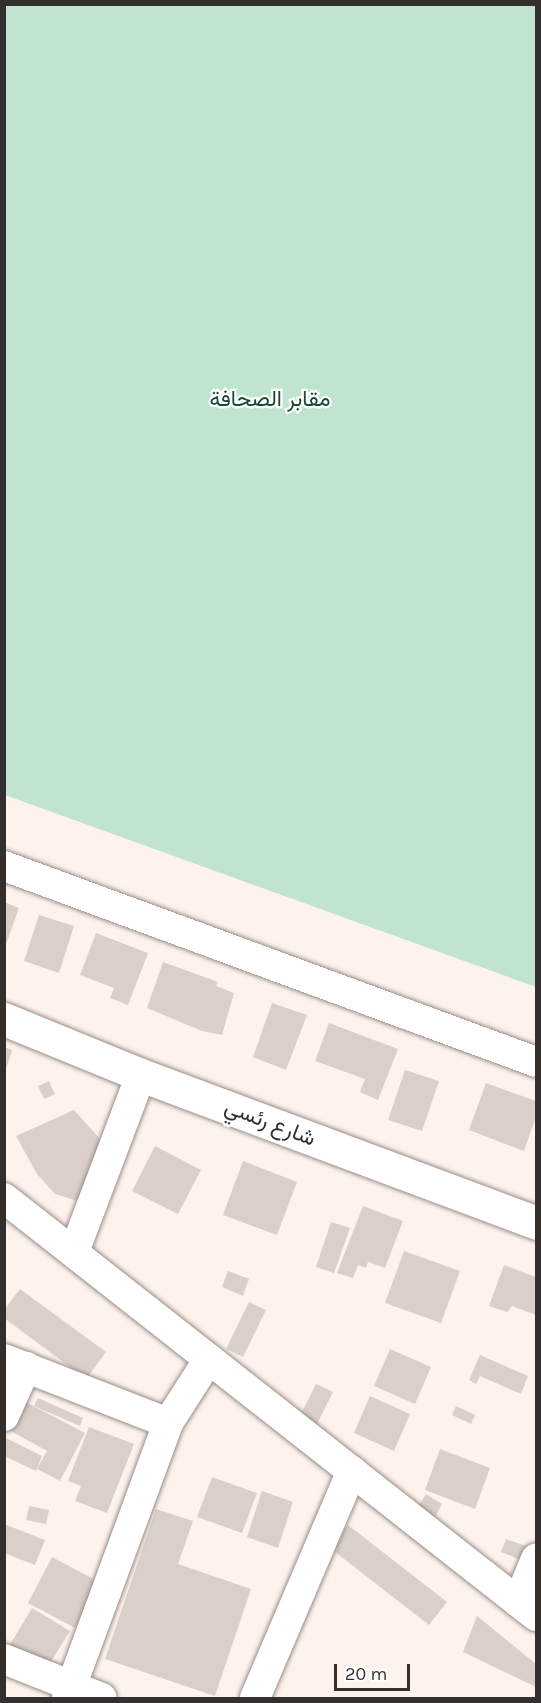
<!DOCTYPE html>
<meta charset="utf-8">
<style>
body{margin:0}
#map{position:relative;width:541px;height:1703px;overflow:hidden;background:#fef2ec;font-family:Karla,Vazirmatn,sans-serif}
div>[style]{position:absolute}
[style*='--x']{left:calc(var(--x)*1px);top:calc(var(--y)*1px);width:calc(var(--w)*1px);rotate:calc(var(--a)*1deg)}
.green>*{inset:0;background:#c0e4cf}
.building>*{inset:0;background:#dbd0c9}
.roads{filter:drop-shadow(0 0 2px #988d88) drop-shadow(0 0 2px #988d88)}
.minor>*{height:30px;margin:-15px;padding:0 15px;transform-origin:15px;border-radius:15px;background:#fff}
.tertiary>*{height:33px;margin:-16.5px;padding:0 16.5px;transform-origin:16.5px;border-radius:16.5px;background:#fff}
span{translate:-50% -50%;white-space:nowrap;text-align:center;line-height:1.15;-webkit-text-stroke:4.5px #fff;paint-order:stroke}
.park-label{font-size:22px;color:#1a4933}
.street-label{font-size:22px;color:#332f2d}
.frame{position:absolute;inset:0;border:6px solid #332f2d;pointer-events:none}
.scale{position:absolute;left:334px;top:1664px;width:76px;height:27px;box-sizing:border-box;border:3px solid #332f2d;border-top:0;padding-left:8px;font-size:18px;line-height:21px;white-space:nowrap;color:#332f2d;-webkit-text-stroke:4px #fff;paint-order:stroke}
</style>
<div id="map">
<div class="green">
<i style="clip-path:polygon(4px 5px,536px 5px,536px 987px,5px 795px)"></i>
</div>
<div class="building">
<i style="clip-path:polygon(4px 902px,19px 908px,5px 947px,4px 947px)"></i>
<i style="clip-path:polygon(39px 915px,74px 926px,59px 973px,24px 961px)"></i>
<i style="clip-path:polygon(96px 933px,148px 953px,128px 1005px,110px 998px,114px 988px,80px 975px)"></i>
<i style="clip-path:polygon(163px 962px,218px 982px,216px 986px,234px 993px,222px 1035px,202px 1031px,147px 1008px)"></i>
<i style="clip-path:polygon(272px 1003px,307px 1015px,286px 1070px,253px 1057px)"></i>
<i style="clip-path:polygon(329px 1023px,398px 1049px,378px 1100px,360px 1092px,365px 1079px,315px 1061px)"></i>
<i style="clip-path:polygon(4px 1047px,12px 1050px,5px 1072px,4px 1072px)"></i>
<i style="clip-path:polygon(405px 1070px,439px 1081px,422px 1131px,388px 1120px)"></i>
<i style="clip-path:polygon(49px 1081px,55px 1094px,44px 1099px,38px 1086px)"></i>
<i style="clip-path:polygon(486px 1083px,536px 1101px,536px 1117px,524px 1151px,469px 1130px)"></i>
<i style="clip-path:polygon(74px 1110px,102px 1141px,81px 1202px,55px 1194px,37px 1174px,16px 1136px)"></i>
<i style="clip-path:polygon(155px 1146px,201px 1170px,178px 1214px,132px 1191px)"></i>
<i style="clip-path:polygon(243px 1161px,297px 1182px,277px 1235px,223px 1215px)"></i>
<i style="clip-path:polygon(363px 1206px,403px 1221px,385px 1268px,368px 1262px,366px 1268px,358px 1265px,353px 1278px,337px 1273px)"></i>
<i style="clip-path:polygon(331px 1222px,350px 1228px,334px 1273px,316px 1267px)"></i>
<i style="clip-path:polygon(404px 1251px,460px 1271px,441px 1323px,385px 1303px)"></i>
<i style="clip-path:polygon(504px 1265px,536px 1277px,536px 1315px,512px 1306px,507px 1312px,489px 1306px)"></i>
<i style="clip-path:polygon(228px 1271px,249px 1279px,243px 1296px,222px 1287px)"></i>
<i style="clip-path:polygon(20px 1289px,106px 1352px,86px 1379px,4px 1318px,4px 1310px)"></i>
<i style="clip-path:polygon(249px 1302px,266px 1310px,243px 1357px,226px 1349px)"></i>
<i style="clip-path:polygon(390px 1349px,431px 1367px,415px 1404px,374px 1386px)"></i>
<i style="clip-path:polygon(480px 1355px,528px 1376px,521px 1394px,480px 1376px,476px 1384px,469px 1380px)"></i>
<i style="clip-path:polygon(316px 1384px,333px 1392px,316px 1426px,299px 1418px)"></i>
<i style="clip-path:polygon(370px 1396px,410px 1414px,394px 1451px,354px 1433px)"></i>
<i style="clip-path:polygon(38px 1398px,83px 1418px,80px 1426px,34px 1406px)"></i>
<i style="clip-path:polygon(24px 1401px,85px 1433px,60px 1481px,37px 1469px,47px 1451px,9px 1430px)"></i>
<i style="clip-path:polygon(456px 1406px,475px 1415px,471px 1424px,452px 1415px)"></i>
<i style="clip-path:polygon(89px 1427px,134px 1444px,107px 1513px,75px 1501px,81px 1486px,68px 1481px)"></i>
<i style="clip-path:polygon(6px 1438px,42px 1456px,36px 1471px,4px 1456px)"></i>
<i style="clip-path:polygon(440px 1449px,490px 1468px,475px 1509px,425px 1490px)"></i>
<i style="clip-path:polygon(212px 1477px,257px 1493px,242px 1533px,197px 1517px)"></i>
<i style="clip-path:polygon(262px 1491px,293px 1502px,278px 1548px,247px 1537px)"></i>
<i style="clip-path:polygon(426px 1494px,442px 1504px,435px 1517px,418px 1507px)"></i>
<i style="clip-path:polygon(29px 1506px,49px 1510px,46px 1524px,26px 1520px)"></i>
<i style="clip-path:polygon(156px 1509px,193px 1521px,178px 1564px,251px 1589px,215px 1696px,105px 1659px)"></i>
<i style="clip-path:polygon(4px 1524px,45px 1540px,35px 1565px,4px 1553px)"></i>
<i style="clip-path:polygon(348px 1525px,447px 1602px,429px 1625px,330px 1548px)"></i>
<i style="clip-path:polygon(506px 1539px,526px 1546px,521px 1560px,501px 1552px)"></i>
<i style="clip-path:polygon(52px 1557px,99px 1582px,75px 1628px,28px 1603px)"></i>
<i style="clip-path:polygon(32px 1608px,70px 1631px,45px 1671px,8px 1648px)"></i>
<i style="clip-path:polygon(477px 1616px,536px 1664px,536px 1687px,463px 1652px)"></i>
</div>
<div class="roads">
<div class="minor">
<i style="--x:4;--y:866;--w:567;--a:20.22"></i>
<i style="--x:4;--y:1198;--w:677;--a:38.16"></i>
<i style="--x:74;--y:1252;--w:189;--a:-69.3"></i>
<i style="--x:4;--y:1359;--w:176;--a:21.3"></i>
<i style="--x:4;--y:1416;--w:54;--a:-65.8"></i>
<i style="--x:518;--y:1602;--w:47;--a:-67.3"></i>
<i style="--x:4;--y:1659;--w:105;--a:21.7"></i>
<i style="--x:67;--y:1698;--w:293;--a:-69.8"></i>
<i style="--x:168;--y:1423;--w:76;--a:-57.4"></i>
<i style="--x:255;--y:1698;--w:247;--a:-66.9"></i>
</div>
<div class="tertiary">
<i style="--x:4;--y:1019;--w:148;--a:22.2"></i>
<i style="--x:141;--y:1075;--w:422;--a:20.5"></i>
</div>
</div>
<div class="park-label">
<span style="left:270px;top:400px">مقابر الصحافة</span>
</div>
<div class="street-label">
<span style="left:270px;top:1123px;rotate:21deg">شارع رئسي</span>
</div>
<div class="frame"></div>
<div class="scale">20 m</div>
</div>
